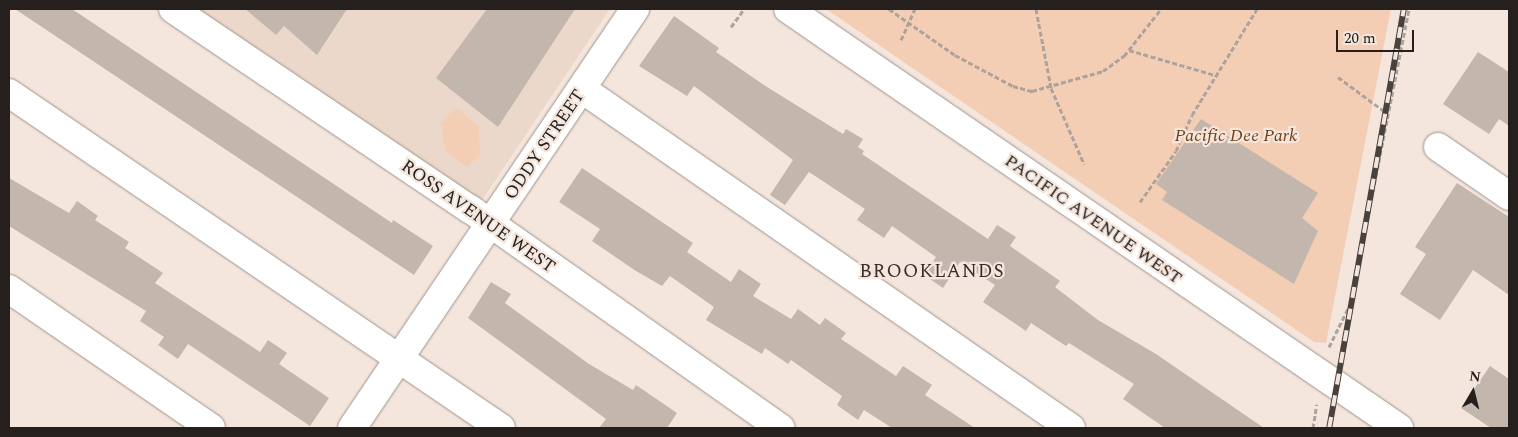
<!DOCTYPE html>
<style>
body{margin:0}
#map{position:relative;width:1518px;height:437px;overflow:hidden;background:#f4e6dd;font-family:Spectral,serif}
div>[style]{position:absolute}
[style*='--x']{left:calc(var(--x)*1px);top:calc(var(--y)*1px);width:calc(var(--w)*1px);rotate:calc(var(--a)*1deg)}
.built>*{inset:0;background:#ecd8ca}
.green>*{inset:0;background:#f3ceb5}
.building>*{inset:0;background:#c3b6ad}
.path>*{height:3px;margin-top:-1.5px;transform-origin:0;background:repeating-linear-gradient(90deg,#aea39c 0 5px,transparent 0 7.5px)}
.roads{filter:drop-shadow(0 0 1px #9f938a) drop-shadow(0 0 1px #9f938a)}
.minor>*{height:28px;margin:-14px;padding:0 14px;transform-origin:14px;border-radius:14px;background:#fff}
.rail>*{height:5.5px;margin-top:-2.75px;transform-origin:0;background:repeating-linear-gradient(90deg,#f4e6dd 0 11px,#48413d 0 22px);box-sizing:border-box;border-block:1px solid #48413d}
span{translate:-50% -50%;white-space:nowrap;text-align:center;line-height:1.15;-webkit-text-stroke:4.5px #f4e6dd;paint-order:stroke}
.park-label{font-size:18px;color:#724015;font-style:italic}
.street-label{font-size:18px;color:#25201d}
.neighbourhood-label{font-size:19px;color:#382e27;letter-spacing:1px}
.frame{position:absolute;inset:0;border:10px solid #25201d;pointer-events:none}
.north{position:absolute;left:1448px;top:367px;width:50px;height:50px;-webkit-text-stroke:4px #f4e6dd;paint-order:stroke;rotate:8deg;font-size:14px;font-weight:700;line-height:20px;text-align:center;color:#25201d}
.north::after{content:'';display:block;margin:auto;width:18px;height:22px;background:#25201d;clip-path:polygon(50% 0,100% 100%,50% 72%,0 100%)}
.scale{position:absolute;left:1336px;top:30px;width:78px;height:22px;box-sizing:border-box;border:2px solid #25201d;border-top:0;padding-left:6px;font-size:15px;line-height:18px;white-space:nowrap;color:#25201d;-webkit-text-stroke:4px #f4e6dd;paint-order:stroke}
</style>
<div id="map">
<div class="built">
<i style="clip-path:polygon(192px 9px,610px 9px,481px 202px)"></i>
</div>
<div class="green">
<i style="clip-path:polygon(826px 9px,1391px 9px,1326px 343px,1314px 342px)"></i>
<i style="clip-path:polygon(457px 108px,479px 127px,480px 155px,467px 167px,445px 151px,441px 123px)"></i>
</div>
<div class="building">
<i style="clip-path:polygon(15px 9px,72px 9px,392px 223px,393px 220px,433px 246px,414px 275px)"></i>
<i style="clip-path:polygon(245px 9px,347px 9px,317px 55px,284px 26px,276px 35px)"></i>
<i style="clip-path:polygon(487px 9px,575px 9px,498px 127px,436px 78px)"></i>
<i style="clip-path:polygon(674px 16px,719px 48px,716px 52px,767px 87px,843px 134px,846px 129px,863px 139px,858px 147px,864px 151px,862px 154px,988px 239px,997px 225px,1016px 237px,1010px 246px,1060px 281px,1055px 287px,1098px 320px,1156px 354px,1264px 428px,1165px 428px,1123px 399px,1134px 384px,1069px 343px,1066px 346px,1031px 323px,1026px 331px,983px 302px,995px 285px,960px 262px,943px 288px,924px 275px,936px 257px,892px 226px,884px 238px,857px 220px,865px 209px,809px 172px,785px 205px,770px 195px,793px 160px,694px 86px,687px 96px,639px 66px)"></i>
<i style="clip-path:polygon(1478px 52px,1509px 72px,1509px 126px,1499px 119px,1489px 134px,1443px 104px)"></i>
<i style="clip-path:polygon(1201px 119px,1318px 193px,1302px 218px,1318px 231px,1294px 284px,1162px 200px,1167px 192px,1156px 184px)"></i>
<i style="clip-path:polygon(582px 168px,693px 243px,687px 252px,731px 282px,739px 269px,761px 284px,753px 296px,791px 319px,798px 309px,820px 325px,825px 318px,846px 333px,841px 339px,896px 376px,903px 366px,932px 385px,925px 395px,975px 428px,892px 428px,864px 410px,858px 420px,837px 405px,842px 396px,791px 360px,788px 364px,765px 348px,762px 354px,706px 320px,714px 307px,670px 276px,662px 286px,636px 271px,592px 241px,600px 229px,559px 202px)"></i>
<i style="clip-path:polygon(9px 178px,69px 213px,77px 201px,98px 216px,95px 220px,129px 242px,125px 248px,163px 273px,155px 283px,260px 352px,268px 340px,287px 353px,279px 364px,329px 398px,310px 426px,188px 344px,178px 359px,158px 345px,164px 337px,140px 321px,146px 311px,9px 226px)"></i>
<i style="clip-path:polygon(1457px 183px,1509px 217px,1509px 295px,1473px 270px,1440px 320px,1400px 294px,1426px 254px,1415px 247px)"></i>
<i style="clip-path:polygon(491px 282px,511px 294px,505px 303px,589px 364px,633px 390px,636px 385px,677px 413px,667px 428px,599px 428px,606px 419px,468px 318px)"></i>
<i style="clip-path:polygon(1490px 366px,1509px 379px,1509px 428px,1491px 428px,1461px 408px)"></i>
</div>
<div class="path">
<i style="--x:889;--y:9;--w:80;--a:34.9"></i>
<i style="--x:955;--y:55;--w:66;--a:28.1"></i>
<i style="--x:1013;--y:86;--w:20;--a:15"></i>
<i style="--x:1032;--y:91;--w:74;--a:-15.7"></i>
<i style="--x:1103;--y:71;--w:26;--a:-36"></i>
<i style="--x:1124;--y:56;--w:60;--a:-51.8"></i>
<i style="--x:1036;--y:9;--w:80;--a:79.2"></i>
<i style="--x:1051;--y:88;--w:83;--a:66.5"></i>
<i style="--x:731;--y:27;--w:22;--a:-54"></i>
<i style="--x:901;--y:40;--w:34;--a:-66"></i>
<i style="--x:1129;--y:50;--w:90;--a:16.2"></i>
<i style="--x:1338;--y:77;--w:62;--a:36.5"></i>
<i style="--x:1140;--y:202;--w:62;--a:-54.8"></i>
<i style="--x:1176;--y:151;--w:39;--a:-66"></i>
<i style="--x:1192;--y:115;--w:124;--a:-58.5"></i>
<i style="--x:1329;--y:347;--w:50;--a:-63.9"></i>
<i style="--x:1351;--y:302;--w:299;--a:-78.8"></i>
<i style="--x:1313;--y:428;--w:24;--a:-81"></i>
</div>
<div class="roads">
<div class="minor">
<i style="--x:173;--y:9;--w:358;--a:34"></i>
<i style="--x:470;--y:209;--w:380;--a:35.2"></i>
<i style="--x:788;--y:9;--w:741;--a:34.44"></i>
<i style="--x:582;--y:89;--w:595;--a:34.73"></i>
<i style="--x:9;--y:93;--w:595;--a:34.25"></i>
<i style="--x:1438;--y:147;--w:86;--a:34.6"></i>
<i style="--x:9;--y:289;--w:245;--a:34.5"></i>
<i style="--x:352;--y:428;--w:506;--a:-55.96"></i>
</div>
</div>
<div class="rail">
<i style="--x:1329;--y:428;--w:426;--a:-79.9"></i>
</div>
<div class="park-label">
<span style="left:1236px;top:136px">Pacific Dee Park</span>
</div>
<div class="street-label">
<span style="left:545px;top:145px;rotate:-56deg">ODDY STREET</span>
<span style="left:478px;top:217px;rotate:35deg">ROSS AVENUE WEST</span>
<span style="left:1093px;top:220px;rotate:35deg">PACIFIC AVENUE WEST</span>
</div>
<div class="neighbourhood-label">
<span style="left:932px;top:272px">BROOKLANDS</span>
</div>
<div class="frame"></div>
<div class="north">N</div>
<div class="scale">20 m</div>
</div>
